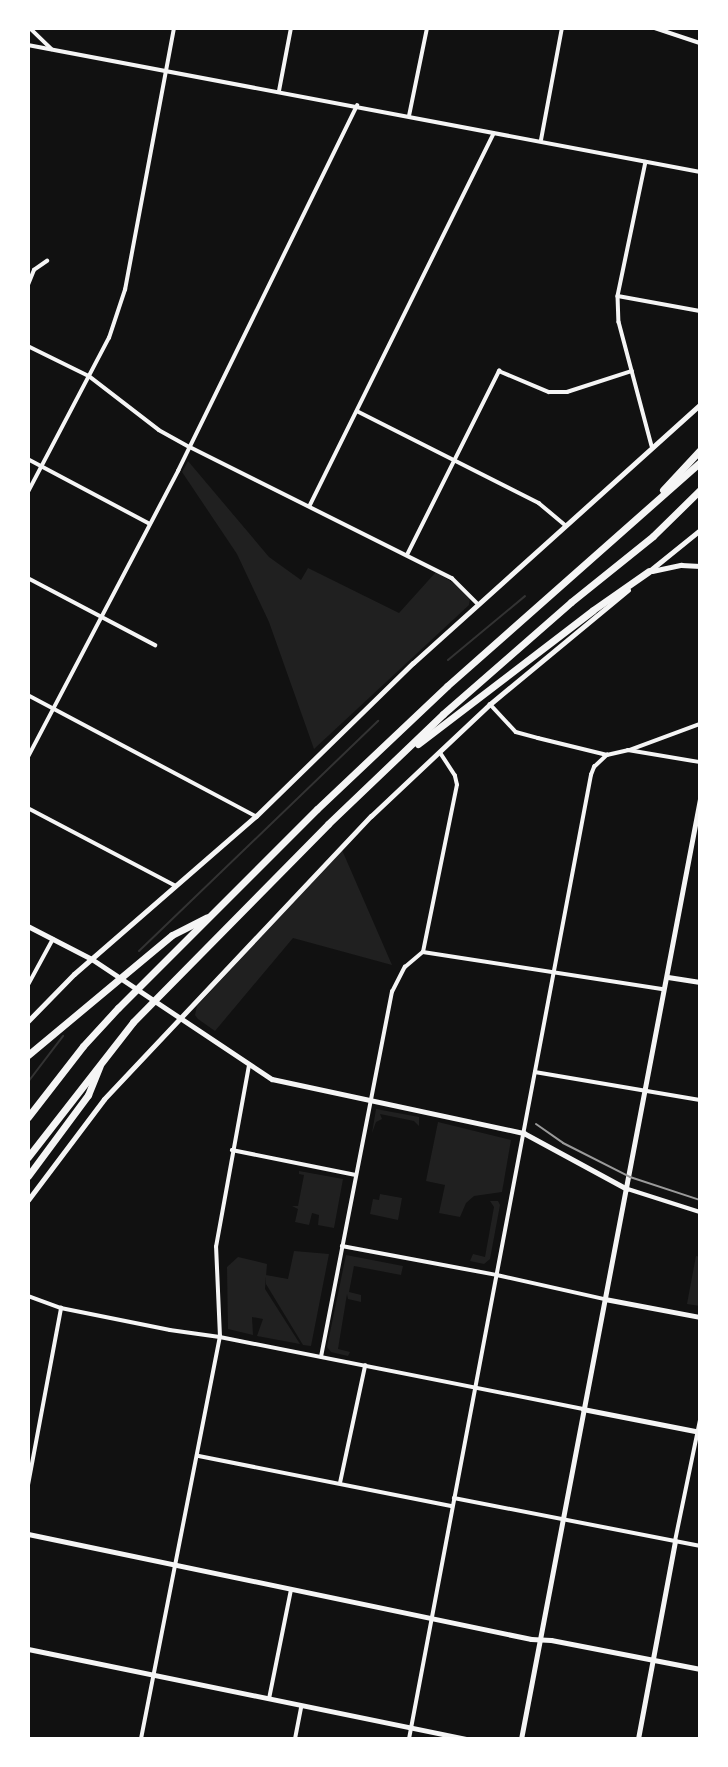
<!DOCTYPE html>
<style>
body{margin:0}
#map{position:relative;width:728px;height:1767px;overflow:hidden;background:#111;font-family:"DejaVu Sans",sans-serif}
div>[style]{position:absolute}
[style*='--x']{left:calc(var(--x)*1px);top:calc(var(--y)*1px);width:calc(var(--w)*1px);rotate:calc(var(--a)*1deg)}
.green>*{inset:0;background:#202020}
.stream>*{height:2px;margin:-1px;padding:0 1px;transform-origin:1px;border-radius:1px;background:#333}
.minor>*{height:3.5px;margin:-1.75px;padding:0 1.75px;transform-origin:1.75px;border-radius:1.75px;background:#f5f5f5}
.tertiary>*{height:4.5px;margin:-2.25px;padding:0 2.25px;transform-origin:2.25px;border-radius:2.25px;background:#f5f5f5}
.secondary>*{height:5px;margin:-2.5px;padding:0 2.5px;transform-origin:2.5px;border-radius:2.5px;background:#f5f5f5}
.primary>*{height:5px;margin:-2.5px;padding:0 2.5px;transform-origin:2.5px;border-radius:2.5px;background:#f5f5f5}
.motorway>*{height:7px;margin:-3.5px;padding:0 3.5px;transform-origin:3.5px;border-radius:3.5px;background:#f5f5f5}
.rail>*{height:2px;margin:-1px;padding:0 1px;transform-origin:1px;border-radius:1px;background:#9a9a9a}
span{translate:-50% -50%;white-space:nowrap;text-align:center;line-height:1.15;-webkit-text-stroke:6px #fff;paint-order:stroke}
.frame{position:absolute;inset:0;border:30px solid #fff;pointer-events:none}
</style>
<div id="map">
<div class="green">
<i style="clip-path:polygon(188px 461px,269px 557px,301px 580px,308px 568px,399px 613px,436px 572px,460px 587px,470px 598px,469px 605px,314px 749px,269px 622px,237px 554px,182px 472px)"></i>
<i style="clip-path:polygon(342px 850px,392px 965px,293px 938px,215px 1031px,198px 1019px,195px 1015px,197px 1006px)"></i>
<i style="clip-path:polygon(376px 1109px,419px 1117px,419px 1126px,414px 1121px,380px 1114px,382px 1119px,376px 1122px,372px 1133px)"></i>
<i style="clip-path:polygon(438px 1122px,511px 1140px,502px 1192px,474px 1196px,466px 1203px,460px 1217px,439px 1213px,445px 1185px,426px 1181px)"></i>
<i style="clip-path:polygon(299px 1171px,343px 1179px,334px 1228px,318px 1225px,319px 1215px,312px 1213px,309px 1225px,295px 1222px,298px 1209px,292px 1206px,298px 1206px,304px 1175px,299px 1174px)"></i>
<i style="clip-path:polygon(380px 1194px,402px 1198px,398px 1220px,370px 1214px,373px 1199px,379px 1200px)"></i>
<i style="clip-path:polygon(490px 1201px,498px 1201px,500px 1205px,490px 1259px,484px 1264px,470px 1261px,473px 1254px,485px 1257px,494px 1207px)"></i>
<i style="clip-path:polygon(294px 1251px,329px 1254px,311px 1346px,303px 1345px,266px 1284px,266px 1275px,288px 1279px)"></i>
<i style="clip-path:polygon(346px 1255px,403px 1266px,401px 1275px,354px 1266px,349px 1292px,361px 1295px,361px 1302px,348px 1299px,347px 1294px,338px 1349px,350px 1352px,348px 1356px,331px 1352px,327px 1347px)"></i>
<i style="clip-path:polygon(696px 1256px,700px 1257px,700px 1306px,687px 1304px)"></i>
<i style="clip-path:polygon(238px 1257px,267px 1264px,265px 1289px,300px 1344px,257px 1336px,263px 1319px,252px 1317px,253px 1335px,228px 1329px,227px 1267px)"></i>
</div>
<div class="stream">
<i style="--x:448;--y:660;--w:100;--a:-39.7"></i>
<i style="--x:139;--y:951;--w:332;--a:-43.9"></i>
<i style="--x:28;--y:1082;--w:58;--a:-52.7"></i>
</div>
<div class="minor">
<i style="--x:30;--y:28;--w:30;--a:44"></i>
<i style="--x:655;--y:28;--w:47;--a:18.4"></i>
<i style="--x:28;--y:45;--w:684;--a:10.7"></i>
<i style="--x:279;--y:91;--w:64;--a:-79.2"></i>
<i style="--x:409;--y:116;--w:90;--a:-78.4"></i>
<i style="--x:541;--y:140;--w:114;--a:-79.4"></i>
<i style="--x:646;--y:162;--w:137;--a:101.8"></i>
<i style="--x:618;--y:296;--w:26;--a:88"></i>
<i style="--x:619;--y:322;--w:128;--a:75.1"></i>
<i style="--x:28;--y:285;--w:16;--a:-68"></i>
<i style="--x:34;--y:270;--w:16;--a:-35"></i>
<i style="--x:618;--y:296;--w:83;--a:10.4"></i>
<i style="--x:28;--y:346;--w:68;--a:26.2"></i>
<i style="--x:89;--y:376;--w:88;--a:37.6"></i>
<i style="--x:159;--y:430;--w:35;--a:29"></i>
<i style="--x:190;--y:447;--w:293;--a:26.6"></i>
<i style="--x:452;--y:578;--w:37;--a:45"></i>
<i style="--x:357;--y:411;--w:204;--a:26.8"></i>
<i style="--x:539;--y:503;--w:35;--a:40"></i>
<i style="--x:28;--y:459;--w:138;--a:28"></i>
<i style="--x:28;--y:492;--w:174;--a:-62.3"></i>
<i style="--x:109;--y:338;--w:51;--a:-71.6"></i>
<i style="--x:125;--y:290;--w:267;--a:-79.4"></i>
<i style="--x:310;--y:505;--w:414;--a:-63.7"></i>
<i style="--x:407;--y:555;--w:206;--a:-63.4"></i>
<i style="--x:499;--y:371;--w:54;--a:22.8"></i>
<i style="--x:549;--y:392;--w:18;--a:0"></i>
<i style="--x:567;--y:392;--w:68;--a:-17.9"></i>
<i style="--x:28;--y:578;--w:144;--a:27.8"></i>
<i style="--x:28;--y:695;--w:258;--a:28"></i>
<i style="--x:490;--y:704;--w:38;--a:47"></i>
<i style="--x:516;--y:732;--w:23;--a:15"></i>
<i style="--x:538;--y:738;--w:71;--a:13.8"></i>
<i style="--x:607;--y:755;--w:22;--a:-13"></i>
<i style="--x:628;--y:750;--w:73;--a:9.5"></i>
<i style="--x:630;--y:750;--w:75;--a:-20.4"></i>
<i style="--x:28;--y:757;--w:323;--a:-62.3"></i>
<i style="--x:178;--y:471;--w:407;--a:-63.9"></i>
<i style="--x:28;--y:808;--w:167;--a:27.8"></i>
<i style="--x:423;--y:952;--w:243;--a:8.8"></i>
<i style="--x:28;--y:985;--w:52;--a:-61.5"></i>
<i style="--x:535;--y:1072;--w:167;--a:9.6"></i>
<i style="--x:232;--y:1150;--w:126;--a:11.4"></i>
<i style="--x:628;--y:1189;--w:76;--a:17.7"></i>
<i style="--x:342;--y:1246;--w:158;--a:10.6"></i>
<i style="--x:497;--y:1275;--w:110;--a:12.6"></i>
<i style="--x:28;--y:1296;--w:35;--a:20"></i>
<i style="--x:61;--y:1308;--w:111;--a:11.4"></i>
<i style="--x:170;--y:1330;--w:50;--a:8"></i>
<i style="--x:220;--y:1337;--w:370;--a:11.2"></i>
<i style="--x:321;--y:1357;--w:372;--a:-79"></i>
<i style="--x:392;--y:992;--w:28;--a:-63"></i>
<i style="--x:405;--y:967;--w:23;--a:-40"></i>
<i style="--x:423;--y:952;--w:170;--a:-78.5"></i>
<i style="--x:457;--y:785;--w:9;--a:-103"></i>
<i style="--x:455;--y:776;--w:27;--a:-123"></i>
<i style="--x:199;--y:1456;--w:258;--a:11.2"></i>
<i style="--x:340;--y:1483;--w:120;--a:-77.9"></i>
<i style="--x:28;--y:1485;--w:180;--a:-79.4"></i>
<i style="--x:454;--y:1498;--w:251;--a:11"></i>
<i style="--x:675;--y:1541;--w:124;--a:-78.3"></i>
<i style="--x:269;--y:1699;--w:111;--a:-78.6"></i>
<i style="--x:141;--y:1739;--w:410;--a:-78.9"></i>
<i style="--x:220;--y:1337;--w:90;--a:-92.5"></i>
<i style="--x:216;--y:1247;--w:185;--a:-79.7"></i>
<i style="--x:295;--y:1739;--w:33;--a:-79"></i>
<i style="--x:409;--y:1739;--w:981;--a:-79.31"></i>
<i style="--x:591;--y:775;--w:9;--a:-69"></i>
<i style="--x:594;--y:767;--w:18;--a:-43"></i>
</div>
<div class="tertiary">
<i style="--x:28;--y:926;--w:72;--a:27.3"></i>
<i style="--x:92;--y:959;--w:216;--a:33.7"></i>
<i style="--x:272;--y:1079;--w:258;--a:12.1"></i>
<i style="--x:524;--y:1133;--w:117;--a:28.5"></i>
<i style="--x:668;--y:977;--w:32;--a:9"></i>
<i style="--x:605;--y:1299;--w:97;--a:10.7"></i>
<i style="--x:583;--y:1409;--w:119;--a:11.1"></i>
<i style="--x:638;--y:1739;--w:201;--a:-79.4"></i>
</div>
<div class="secondary">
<i style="--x:652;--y:571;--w:30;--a:-12"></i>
<i style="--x:681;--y:565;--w:19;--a:3"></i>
<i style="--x:648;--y:572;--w:67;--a:-38.9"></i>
<i style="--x:28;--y:1021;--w:66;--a:-45.6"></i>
<i style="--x:74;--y:974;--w:241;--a:-41"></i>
<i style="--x:256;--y:816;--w:219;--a:-44.3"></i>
<i style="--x:413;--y:663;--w:386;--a:-42"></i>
<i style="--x:28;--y:1200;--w:126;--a:-53"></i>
<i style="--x:104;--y:1099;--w:389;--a:-46.7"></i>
<i style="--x:371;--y:816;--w:163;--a:-43.3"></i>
<i style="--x:490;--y:704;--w:179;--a:-39.6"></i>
<i style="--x:521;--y:1739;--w:957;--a:-79.22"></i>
</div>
<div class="primary">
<i style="--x:28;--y:1534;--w:514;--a:11.79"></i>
<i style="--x:531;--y:1639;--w:20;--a:3"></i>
<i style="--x:551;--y:1640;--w:152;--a:11"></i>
<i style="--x:28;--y:1649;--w:447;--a:11.6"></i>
</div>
<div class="motorway">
<i style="--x:663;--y:490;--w:54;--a:-47.2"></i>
<i style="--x:418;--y:744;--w:220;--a:-37.4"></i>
<i style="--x:593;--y:610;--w:68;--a:-34.9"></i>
<i style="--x:28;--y:1055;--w:187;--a:-39.8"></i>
<i style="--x:172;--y:935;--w:39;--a:-27"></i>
<i style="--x:28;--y:1117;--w:90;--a:-52.2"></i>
<i style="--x:83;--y:1046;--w:52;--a:-47.4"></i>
<i style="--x:118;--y:1008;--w:281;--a:-45"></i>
<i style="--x:317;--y:809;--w:179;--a:-43.4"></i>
<i style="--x:447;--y:686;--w:338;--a:-41.5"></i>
<i style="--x:28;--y:1157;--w:171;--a:-52.1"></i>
<i style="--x:133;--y:1022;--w:278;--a:-45.4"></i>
<i style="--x:328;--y:824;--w:159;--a:-43.7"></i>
<i style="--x:443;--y:714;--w:170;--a:-41.2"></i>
<i style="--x:571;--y:602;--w:105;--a:-38.8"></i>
<i style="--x:653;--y:536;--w:66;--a:-44.4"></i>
<i style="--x:28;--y:1176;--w:101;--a:-53.5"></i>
<i style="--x:88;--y:1095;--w:31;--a:-68"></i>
</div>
<div class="rail">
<i style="--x:536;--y:1124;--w:33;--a:35"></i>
<i style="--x:563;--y:1143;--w:75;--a:26.9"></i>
<i style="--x:630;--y:1177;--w:74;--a:18.2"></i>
</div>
<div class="frame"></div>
</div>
